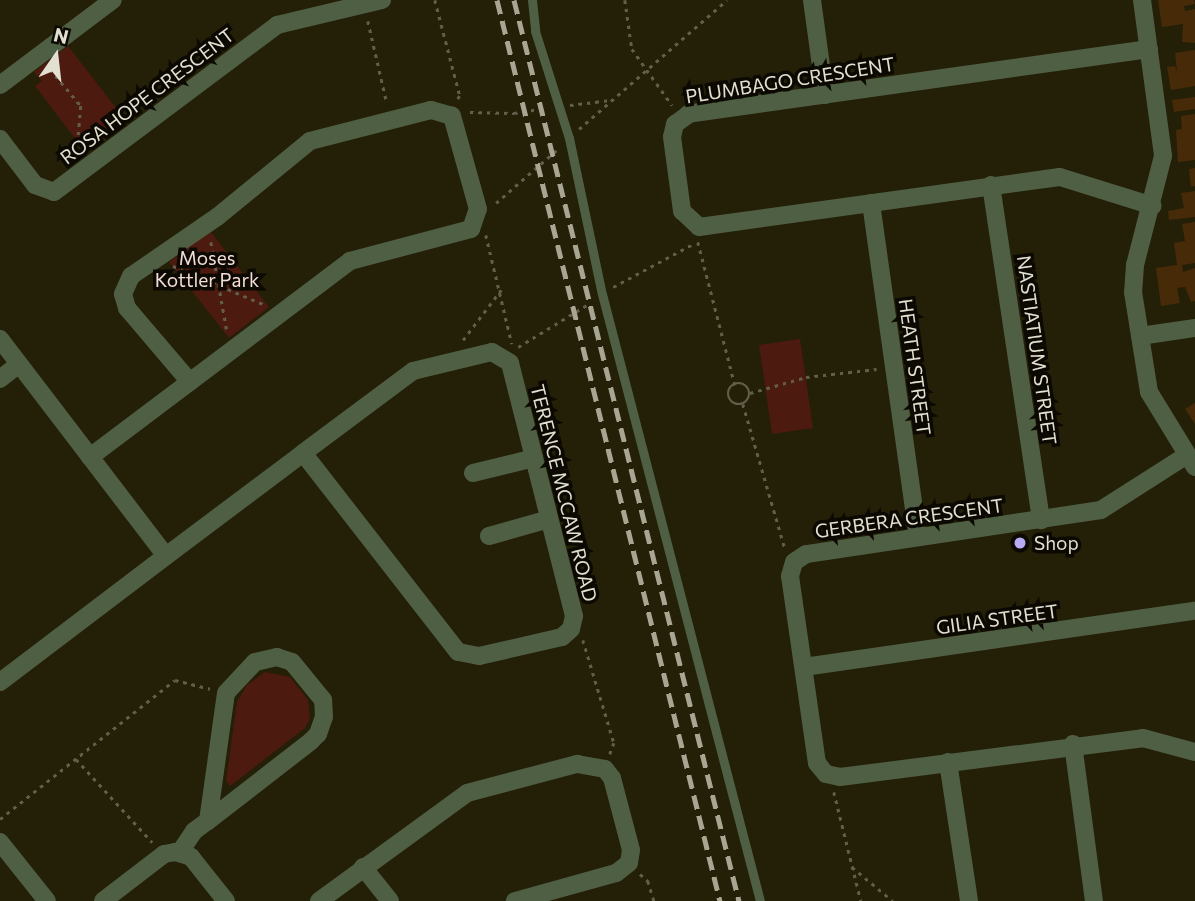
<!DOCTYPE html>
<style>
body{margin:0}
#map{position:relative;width:1195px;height:901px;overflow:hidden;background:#241f07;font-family:Commissioner,sans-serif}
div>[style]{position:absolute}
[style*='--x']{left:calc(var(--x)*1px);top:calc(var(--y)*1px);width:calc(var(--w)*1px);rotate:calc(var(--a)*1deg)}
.green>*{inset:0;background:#4d1a10}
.building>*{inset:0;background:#472b08}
.path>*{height:2.5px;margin-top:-1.25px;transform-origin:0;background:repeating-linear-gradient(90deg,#625e49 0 3.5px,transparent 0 8.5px)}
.path>.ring{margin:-1.25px;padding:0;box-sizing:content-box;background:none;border:2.5px solid #625e49;border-radius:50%}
.lane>*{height:9px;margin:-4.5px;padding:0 4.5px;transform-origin:4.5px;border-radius:4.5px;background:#4f5f43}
.street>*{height:18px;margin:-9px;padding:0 9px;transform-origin:9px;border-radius:9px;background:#4f5f43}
.rail>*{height:5px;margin-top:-2.5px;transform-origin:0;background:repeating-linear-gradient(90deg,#a8a593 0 14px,transparent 0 21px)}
.dots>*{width:19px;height:19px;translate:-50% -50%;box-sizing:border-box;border:4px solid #0b0902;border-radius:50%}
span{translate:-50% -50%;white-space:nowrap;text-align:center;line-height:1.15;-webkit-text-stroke:7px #0b0902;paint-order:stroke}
.street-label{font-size:19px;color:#e2e0d1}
.park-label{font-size:19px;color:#f4ddd8}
.poi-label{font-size:19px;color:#e2e0d1}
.left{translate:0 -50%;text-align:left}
.north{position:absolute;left:21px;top:21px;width:70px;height:70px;-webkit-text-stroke:5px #0b0902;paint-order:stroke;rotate:14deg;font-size:19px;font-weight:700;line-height:28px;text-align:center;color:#e2e0d1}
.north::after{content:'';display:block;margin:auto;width:24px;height:32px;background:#e2e0d1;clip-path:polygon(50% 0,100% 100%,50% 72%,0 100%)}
</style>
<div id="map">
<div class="green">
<i style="clip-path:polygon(68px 46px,127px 122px,86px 153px,35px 86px,42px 81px,34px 72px)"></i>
<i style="clip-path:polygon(210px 231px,269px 307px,229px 338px,169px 262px)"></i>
<i style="clip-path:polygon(800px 339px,813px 428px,772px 434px,759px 345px)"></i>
<i style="clip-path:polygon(265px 672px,290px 677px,308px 700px,310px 719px,305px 728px,230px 786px,226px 781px,237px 702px,247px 685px)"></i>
</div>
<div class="building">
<i style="clip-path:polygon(1158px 0,1194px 0,1195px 4px,1184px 6px,1185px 11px,1195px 9px,1195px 43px,1182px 42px,1183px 24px,1162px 27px)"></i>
<i style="clip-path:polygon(1195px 50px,1195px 86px,1171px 90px,1167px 67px,1175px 66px,1177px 72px,1175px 53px)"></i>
<i style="clip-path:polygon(1195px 97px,1195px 109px,1174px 112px,1172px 100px)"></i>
<i style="clip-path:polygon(1195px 114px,1195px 160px,1178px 162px,1176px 130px,1182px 129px,1181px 116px)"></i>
<i style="clip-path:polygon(1195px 168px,1195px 186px,1191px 187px,1189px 169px)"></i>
<i style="clip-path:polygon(1195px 191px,1195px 217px,1169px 220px,1168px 211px,1184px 208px,1181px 193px)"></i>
<i style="clip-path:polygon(1195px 222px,1195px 263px,1182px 265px,1183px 272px,1195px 268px,1195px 301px,1191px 302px,1185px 287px,1177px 288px,1180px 303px,1161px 306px,1156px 268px,1177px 265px,1174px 243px,1185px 241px,1182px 224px)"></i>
<i style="clip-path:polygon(1195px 403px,1195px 424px,1185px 409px)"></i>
</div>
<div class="path">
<i style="--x:435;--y:0;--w:99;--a:75.4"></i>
<i style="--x:460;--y:96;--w:6;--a:129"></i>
<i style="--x:625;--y:0;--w:49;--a:81.9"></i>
<i style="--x:632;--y:49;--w:69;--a:54.5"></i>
<i style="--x:368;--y:21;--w:84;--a:77"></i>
<i style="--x:50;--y:69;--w:48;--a:50"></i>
<i style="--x:81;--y:106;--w:32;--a:95"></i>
<i style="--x:78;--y:138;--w:11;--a:49"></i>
<i style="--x:570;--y:105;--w:39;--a:-7"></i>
<i style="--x:470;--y:112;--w:44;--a:1.3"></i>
<i style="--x:514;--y:113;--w:33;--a:-9"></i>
<i style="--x:579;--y:129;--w:196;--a:-41.1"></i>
<i style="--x:496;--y:203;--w:84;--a:-41.1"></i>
<i style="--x:486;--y:235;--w:112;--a:76.6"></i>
<i style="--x:211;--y:242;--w:90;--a:79.8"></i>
<i style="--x:698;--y:242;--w:148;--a:75.5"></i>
<i style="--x:173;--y:266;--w:98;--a:22.9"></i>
<i style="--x:613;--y:287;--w:91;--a:-28.3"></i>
<i style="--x:463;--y:340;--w:63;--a:-52.8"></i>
<i style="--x:518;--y:347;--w:84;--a:-31.4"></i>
<i class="ring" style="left:728px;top:383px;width:19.5px;height:19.5px"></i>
<i style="--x:750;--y:393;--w:58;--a:-15.9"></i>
<i style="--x:806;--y:377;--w:71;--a:-6.4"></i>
<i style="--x:743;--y:404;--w:151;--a:73.8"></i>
<i style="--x:583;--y:640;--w:108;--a:73.2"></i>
<i style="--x:614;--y:743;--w:12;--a:110"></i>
<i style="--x:76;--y:759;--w:113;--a:47.5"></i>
<i style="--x:834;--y:792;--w:112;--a:76.1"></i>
<i style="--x:0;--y:819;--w:223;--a:-38.5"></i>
<i style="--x:175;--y:680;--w:36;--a:14"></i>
<i style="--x:852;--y:867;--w:53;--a:39.7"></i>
<i style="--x:640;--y:874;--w:11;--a:41"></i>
<i style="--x:648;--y:881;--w:21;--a:73"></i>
</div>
<div class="lane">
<i style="--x:532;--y:0;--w:31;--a:84"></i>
<i style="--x:535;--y:31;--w:112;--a:72.4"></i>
<i style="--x:569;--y:138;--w:159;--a:78.1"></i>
<i style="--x:602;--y:294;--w:627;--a:75.41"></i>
</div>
<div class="street">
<i style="--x:812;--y:0;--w:96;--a:82.2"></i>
<i style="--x:1142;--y:0;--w:157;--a:82.3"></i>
<i style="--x:1163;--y:156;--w:113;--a:104.4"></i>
<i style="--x:1135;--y:265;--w:27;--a:94"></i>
<i style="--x:1133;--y:292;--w:101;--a:80.9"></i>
<i style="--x:1149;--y:392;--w:88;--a:58.5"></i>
<i style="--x:1149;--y:49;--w:465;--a:172"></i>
<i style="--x:689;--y:114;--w:17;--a:144"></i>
<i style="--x:675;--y:124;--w:13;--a:103"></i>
<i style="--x:672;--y:137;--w:75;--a:82.3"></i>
<i style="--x:682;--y:211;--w:23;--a:43"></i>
<i style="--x:699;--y:227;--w:364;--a:-7.9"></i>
<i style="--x:1060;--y:177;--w:97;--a:17.3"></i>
<i style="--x:0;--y:85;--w:141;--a:-37"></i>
<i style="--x:0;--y:139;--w:58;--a:52.7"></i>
<i style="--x:35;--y:185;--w:20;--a:20"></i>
<i style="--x:54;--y:192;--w:279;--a:-36.8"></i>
<i style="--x:277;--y:25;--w:108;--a:-13.4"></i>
<i style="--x:991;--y:185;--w:339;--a:81.5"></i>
<i style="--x:871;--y:203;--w:336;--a:82"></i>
<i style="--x:1140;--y:336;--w:56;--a:-8.3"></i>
<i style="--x:0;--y:339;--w:273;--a:52.6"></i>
<i style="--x:0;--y:379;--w:24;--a:-38"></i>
<i style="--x:1187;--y:455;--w:102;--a:147.4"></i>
<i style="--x:1101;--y:510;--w:298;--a:171.5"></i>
<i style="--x:806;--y:554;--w:14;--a:146"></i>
<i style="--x:794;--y:562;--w:15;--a:106"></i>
<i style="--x:790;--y:576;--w:189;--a:81.8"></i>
<i style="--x:817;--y:763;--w:14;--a:51"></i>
<i style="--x:826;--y:774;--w:14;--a:12"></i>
<i style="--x:840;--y:777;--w:305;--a:-7.3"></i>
<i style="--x:1143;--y:738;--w:54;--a:15.1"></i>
<i style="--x:90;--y:457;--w:326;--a:-37"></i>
<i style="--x:350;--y:261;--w:125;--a:-14.8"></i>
<i style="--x:471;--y:229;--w:21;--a:-71"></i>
<i style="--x:478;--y:209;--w:97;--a:-105.6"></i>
<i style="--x:452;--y:116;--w:22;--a:-164"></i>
<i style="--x:431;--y:110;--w:125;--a:165.6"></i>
<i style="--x:310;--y:141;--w:120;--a:140.7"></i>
<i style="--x:217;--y:217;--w:104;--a:145.5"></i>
<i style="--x:131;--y:276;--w:20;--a:114"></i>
<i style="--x:123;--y:294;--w:15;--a:74"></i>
<i style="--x:127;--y:308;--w:97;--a:49.6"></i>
<i style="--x:473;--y:473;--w:63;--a:-13.8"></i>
<i style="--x:489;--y:536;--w:62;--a:-15.8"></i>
<i style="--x:804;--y:667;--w:395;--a:-8.2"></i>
<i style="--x:0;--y:682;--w:208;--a:-37.2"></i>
<i style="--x:166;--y:556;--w:171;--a:-36.9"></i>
<i style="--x:303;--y:453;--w:137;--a:-36.7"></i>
<i style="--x:413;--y:371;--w:81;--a:-13.5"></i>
<i style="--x:492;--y:352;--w:21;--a:31"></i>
<i style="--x:510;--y:363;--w:261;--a:75.8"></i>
<i style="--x:574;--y:616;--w:13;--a:103"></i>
<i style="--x:571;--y:629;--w:12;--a:138"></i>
<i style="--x:562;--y:637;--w:85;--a:167.1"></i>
<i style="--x:479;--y:656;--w:21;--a:-169"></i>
<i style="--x:458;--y:652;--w:252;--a:-127.9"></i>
<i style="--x:1073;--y:744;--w:158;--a:82.4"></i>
<i style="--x:948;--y:762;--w:141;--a:81.4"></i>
<i style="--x:0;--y:842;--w:75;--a:51.5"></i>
<i style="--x:180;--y:852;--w:25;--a:-56"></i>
<i style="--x:194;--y:831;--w:17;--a:-36"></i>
<i style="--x:208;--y:821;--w:130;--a:-37.8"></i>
<i style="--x:311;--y:741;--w:10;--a:-45"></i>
<i style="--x:318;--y:734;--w:18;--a:-71"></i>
<i style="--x:324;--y:717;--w:17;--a:-93"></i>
<i style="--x:323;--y:700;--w:49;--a:-129.2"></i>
<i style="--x:292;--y:662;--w:16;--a:-162"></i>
<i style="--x:277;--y:657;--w:23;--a:167"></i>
<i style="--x:255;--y:662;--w:42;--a:133.1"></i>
<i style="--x:226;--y:693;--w:129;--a:98"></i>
<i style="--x:363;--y:867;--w:43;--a:51.5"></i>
<i style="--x:103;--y:901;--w:77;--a:-37.6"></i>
<i style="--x:164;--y:854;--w:11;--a:-10"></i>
<i style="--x:175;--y:852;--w:17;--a:17"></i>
<i style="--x:191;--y:857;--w:56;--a:51.5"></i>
<i style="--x:319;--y:901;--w:183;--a:-36.1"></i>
<i style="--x:467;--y:793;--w:114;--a:-14.8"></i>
<i style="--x:577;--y:764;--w:28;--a:10"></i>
<i style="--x:605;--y:769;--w:11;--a:52"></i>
<i style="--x:612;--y:778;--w:74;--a:75.2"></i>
<i style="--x:631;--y:850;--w:13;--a:99"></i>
<i style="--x:629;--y:863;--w:16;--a:142"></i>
<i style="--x:616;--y:873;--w:105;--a:164.5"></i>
</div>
<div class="rail">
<i style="--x:497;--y:0;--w:928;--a:76.1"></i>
<i style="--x:514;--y:0;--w:929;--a:75.98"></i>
</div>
<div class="dots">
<i style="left:1020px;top:543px;background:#baaaf6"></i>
</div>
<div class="street-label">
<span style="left:790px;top:80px;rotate:-9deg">PLUMBAGO CRESCENT</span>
<span style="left:147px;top:96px;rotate:-37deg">ROSA HOPE CRESCENT</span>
<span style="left:1037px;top:350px;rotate:82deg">NASTIATIUM STREET</span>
<span style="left:915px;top:367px;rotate:82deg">HEATH STREET</span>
<span style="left:564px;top:493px;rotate:76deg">TERENCE MCCAW ROAD</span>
<span style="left:909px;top:518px;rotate:-8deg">GERBERA CRESCENT</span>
<span style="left:997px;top:619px;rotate:-8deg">GILIA STREET</span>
</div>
<div class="park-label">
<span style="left:207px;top:269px">Moses<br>Kottler Park</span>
</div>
<div class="poi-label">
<span class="left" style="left:1034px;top:543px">Shop</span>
</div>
<div class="north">N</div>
</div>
